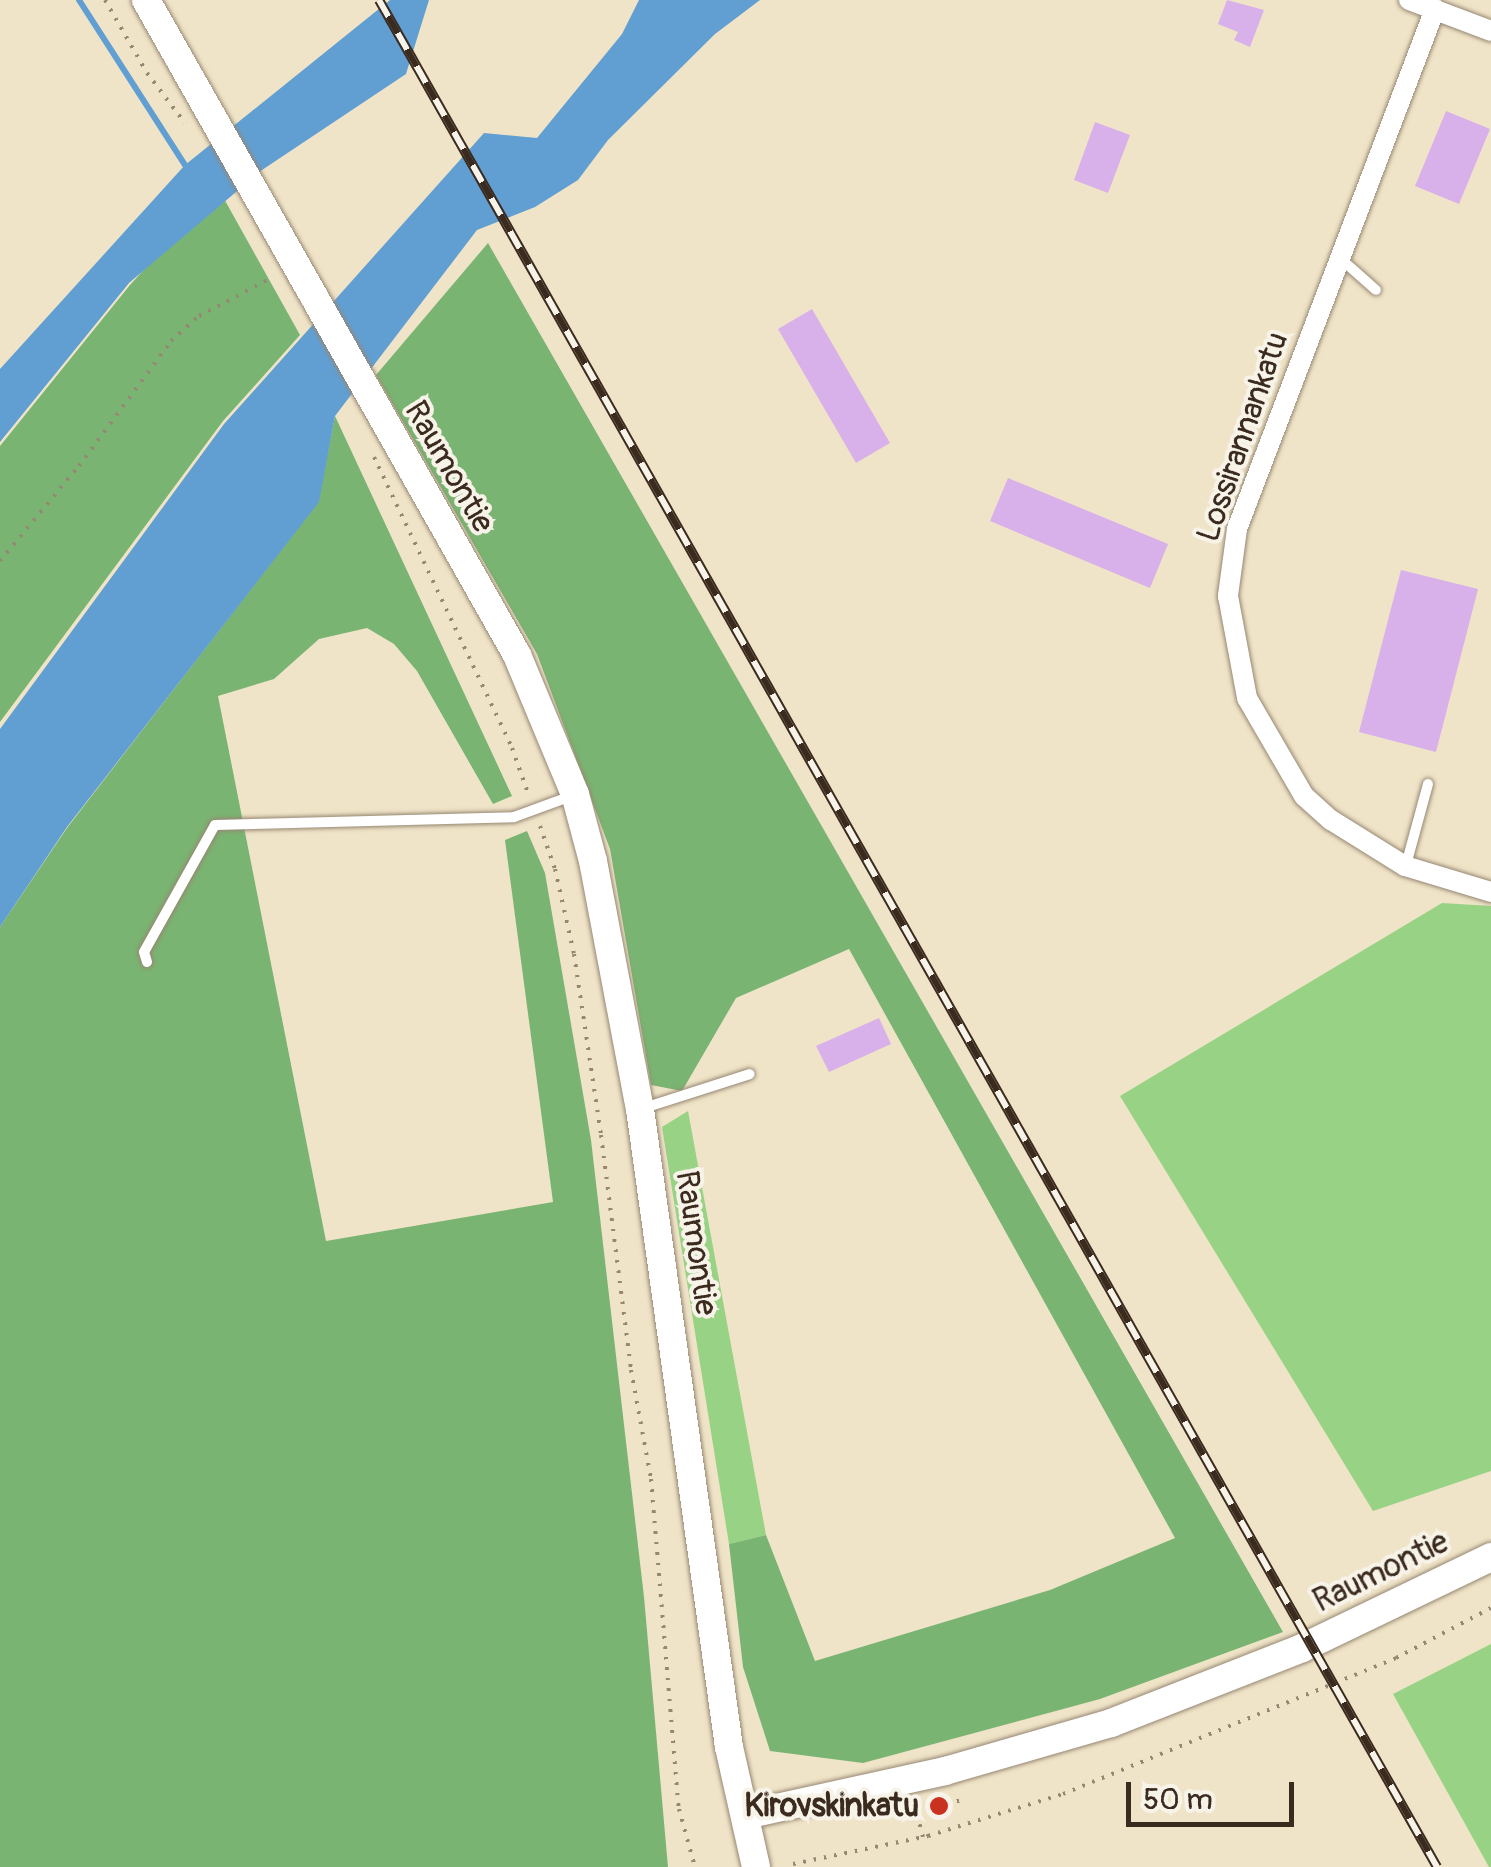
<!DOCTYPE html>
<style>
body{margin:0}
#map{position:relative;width:1491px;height:1867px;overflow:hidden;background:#f0e4c8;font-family:Pangolin,sans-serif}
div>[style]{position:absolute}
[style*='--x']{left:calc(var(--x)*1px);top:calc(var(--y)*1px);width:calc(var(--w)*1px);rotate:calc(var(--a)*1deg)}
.green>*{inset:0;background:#98d285}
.forest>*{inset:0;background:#7ab472}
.water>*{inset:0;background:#619fd3}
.stream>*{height:6px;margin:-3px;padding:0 3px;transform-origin:3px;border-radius:3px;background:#619fd3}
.building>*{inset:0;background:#d8b0ea}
.path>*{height:4px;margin-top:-2px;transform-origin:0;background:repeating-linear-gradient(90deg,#968773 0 2.5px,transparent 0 10.5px)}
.roads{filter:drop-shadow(0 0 2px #968773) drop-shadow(0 0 2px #968773)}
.lane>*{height:10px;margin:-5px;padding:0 5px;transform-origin:5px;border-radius:5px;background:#fff}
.street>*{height:20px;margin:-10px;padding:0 10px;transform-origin:10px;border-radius:10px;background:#fff}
.secondary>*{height:28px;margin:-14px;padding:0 14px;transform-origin:14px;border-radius:14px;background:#fff}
.rail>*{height:10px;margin-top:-5px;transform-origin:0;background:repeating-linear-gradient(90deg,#f7f3e8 0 19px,#3b2a1e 0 38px);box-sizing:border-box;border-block:2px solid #3b2a1e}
.dots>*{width:28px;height:28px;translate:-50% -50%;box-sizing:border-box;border:5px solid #f7f3e8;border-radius:50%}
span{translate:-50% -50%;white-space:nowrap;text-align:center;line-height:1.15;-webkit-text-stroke:8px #f7f3e8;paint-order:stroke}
.street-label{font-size:32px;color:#3b2a1e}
.poi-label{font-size:32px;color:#3b2a1e;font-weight:700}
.right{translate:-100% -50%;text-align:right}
.scale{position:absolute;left:1126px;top:1782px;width:168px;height:45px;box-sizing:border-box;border:5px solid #3b2a1e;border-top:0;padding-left:12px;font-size:30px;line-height:35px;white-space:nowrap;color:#3b2a1e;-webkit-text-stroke:8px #f7f3e8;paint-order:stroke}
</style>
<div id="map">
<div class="green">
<i style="clip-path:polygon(1442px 903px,1491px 906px,1491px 1471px,1373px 1511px,1120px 1096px)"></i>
<i style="clip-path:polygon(688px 1111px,766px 1535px,729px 1544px,662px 1127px)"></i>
<i style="clip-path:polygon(1491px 1644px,1491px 1867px,1489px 1867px,1393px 1694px)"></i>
</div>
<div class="forest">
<i style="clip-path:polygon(218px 188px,300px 335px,223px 421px,0 722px,0 446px,130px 285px)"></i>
<i style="clip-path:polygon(488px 243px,1283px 1632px,1100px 1699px,863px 1763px,770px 1751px,743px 1667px,729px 1544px,766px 1535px,815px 1661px,1050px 1590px,1175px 1538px,849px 949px,736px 998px,682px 1091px,651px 1085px,610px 849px,537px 654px,376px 375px)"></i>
<i style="clip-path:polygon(335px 416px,512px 796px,493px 804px,417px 671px,394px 644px,367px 628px,319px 639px,274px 679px,218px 696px,326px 1241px,553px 1202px,505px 840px,527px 831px,545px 873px,591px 1140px,644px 1597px,668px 1867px,0 1867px,0 927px,67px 828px,318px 502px)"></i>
</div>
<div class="water">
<i style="clip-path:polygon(390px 0,429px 0,406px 74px,262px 170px,129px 283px,0 442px,0 369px,185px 165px)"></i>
<i style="clip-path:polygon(639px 0,760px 0,715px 34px,608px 140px,578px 180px,535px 207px,477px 230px,335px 416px,319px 502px,67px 827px,0 927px,0 729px,224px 424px,484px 133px,537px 138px,622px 34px)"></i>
</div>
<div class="stream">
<i style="--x:79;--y:0;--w:196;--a:57.3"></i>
</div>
<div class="building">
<i style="clip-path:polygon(1227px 0,1264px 10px,1250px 47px,1234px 40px,1238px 32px,1218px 24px)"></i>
<i style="clip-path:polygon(1446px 111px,1490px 129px,1459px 204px,1415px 186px)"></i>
<i style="clip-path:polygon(1095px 122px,1130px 135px,1108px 193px,1074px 180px)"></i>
<i style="clip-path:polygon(812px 309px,890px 443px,856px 463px,778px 329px)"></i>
<i style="clip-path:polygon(1008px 478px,1168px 544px,1150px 588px,990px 521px)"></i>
<i style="clip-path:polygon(1401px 570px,1478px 589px,1436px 752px,1359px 732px)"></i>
<i style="clip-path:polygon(879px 1018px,891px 1044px,829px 1072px,816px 1046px)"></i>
</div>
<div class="path">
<i style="--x:105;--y:0;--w:84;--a:60.1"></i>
<i style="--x:147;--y:73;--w:63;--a:52.8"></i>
<i style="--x:374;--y:457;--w:322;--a:64.6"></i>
<i style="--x:512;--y:748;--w:48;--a:70.4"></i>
<i style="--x:0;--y:561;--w:124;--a:-50.3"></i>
<i style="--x:79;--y:466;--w:155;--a:-53.6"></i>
<i style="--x:171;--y:341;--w:38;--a:-42"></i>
<i style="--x:199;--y:316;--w:84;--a:-27.8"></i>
<i style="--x:540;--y:826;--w:46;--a:70.8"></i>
<i style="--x:555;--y:869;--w:87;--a:77.4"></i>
<i style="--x:574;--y:954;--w:183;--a:81.5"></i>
<i style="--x:601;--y:1135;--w:237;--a:82.7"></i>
<i style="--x:631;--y:1370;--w:111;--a:79.6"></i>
<i style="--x:651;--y:1479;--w:331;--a:85.2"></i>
<i style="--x:679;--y:1809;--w:60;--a:74.6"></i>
<i style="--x:923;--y:1837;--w:27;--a:-105"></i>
<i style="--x:916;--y:1811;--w:47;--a:-13.4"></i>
<i style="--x:793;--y:1864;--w:138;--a:-11.7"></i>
<i style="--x:928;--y:1836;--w:141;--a:-17.3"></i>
<i style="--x:1063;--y:1794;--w:360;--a:-22.2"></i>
<i style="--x:1396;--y:1658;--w:107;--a:-27.8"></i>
</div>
<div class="roads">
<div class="lane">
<i style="--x:1340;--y:258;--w:48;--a:41.6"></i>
<i style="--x:1406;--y:865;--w:84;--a:-74.8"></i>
<i style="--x:147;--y:962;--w:10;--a:-107"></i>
<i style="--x:144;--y:952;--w:145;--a:-60.8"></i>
<i style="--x:215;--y:825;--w:299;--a:-1.5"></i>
<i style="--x:514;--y:817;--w:64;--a:-20.1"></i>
<i style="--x:641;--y:1109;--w:114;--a:-17.8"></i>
</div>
<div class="street">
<i style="--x:1409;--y:0;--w:88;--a:20.7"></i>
<i style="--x:1435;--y:9;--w:556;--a:110.85"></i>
<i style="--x:1237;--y:529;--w:68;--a:97.7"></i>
<i style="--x:1228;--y:596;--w:104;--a:79.4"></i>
<i style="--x:1247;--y:698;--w:113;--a:59.8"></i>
<i style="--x:1304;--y:796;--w:36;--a:42"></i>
<i style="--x:1331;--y:820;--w:87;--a:31.9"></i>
<i style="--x:1405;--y:866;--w:90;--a:16.8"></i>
</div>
<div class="secondary">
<i style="--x:146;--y:0;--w:753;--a:60.47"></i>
<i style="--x:517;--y:655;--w:151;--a:67.4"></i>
<i style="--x:575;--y:794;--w:69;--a:75"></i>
<i style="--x:593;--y:861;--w:252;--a:79.3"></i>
<i style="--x:640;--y:1109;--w:644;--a:82.06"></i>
<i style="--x:729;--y:1747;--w:123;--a:77.3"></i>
<i style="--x:745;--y:1815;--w:205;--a:-12.4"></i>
<i style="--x:945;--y:1771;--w:173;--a:-16.1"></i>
<i style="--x:1111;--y:1723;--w:205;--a:-21.4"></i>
<i style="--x:1302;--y:1648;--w:210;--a:-25.7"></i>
</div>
</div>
<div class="rail">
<i style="--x:379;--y:0;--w:2146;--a:60.46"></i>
</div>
<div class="dots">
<i style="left:939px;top:1806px;background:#c8321e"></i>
</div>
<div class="street-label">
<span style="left:1243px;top:437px;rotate:-71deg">Lossirannankatu</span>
<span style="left:449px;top:467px;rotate:60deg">Raumontie</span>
<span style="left:696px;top:1243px;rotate:82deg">Raumontie</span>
<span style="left:1381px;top:1572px;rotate:-26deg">Raumontie</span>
</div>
<div class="poi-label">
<span class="right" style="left:919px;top:1806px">Kirovskinkatu</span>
</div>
<div class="scale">50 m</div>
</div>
